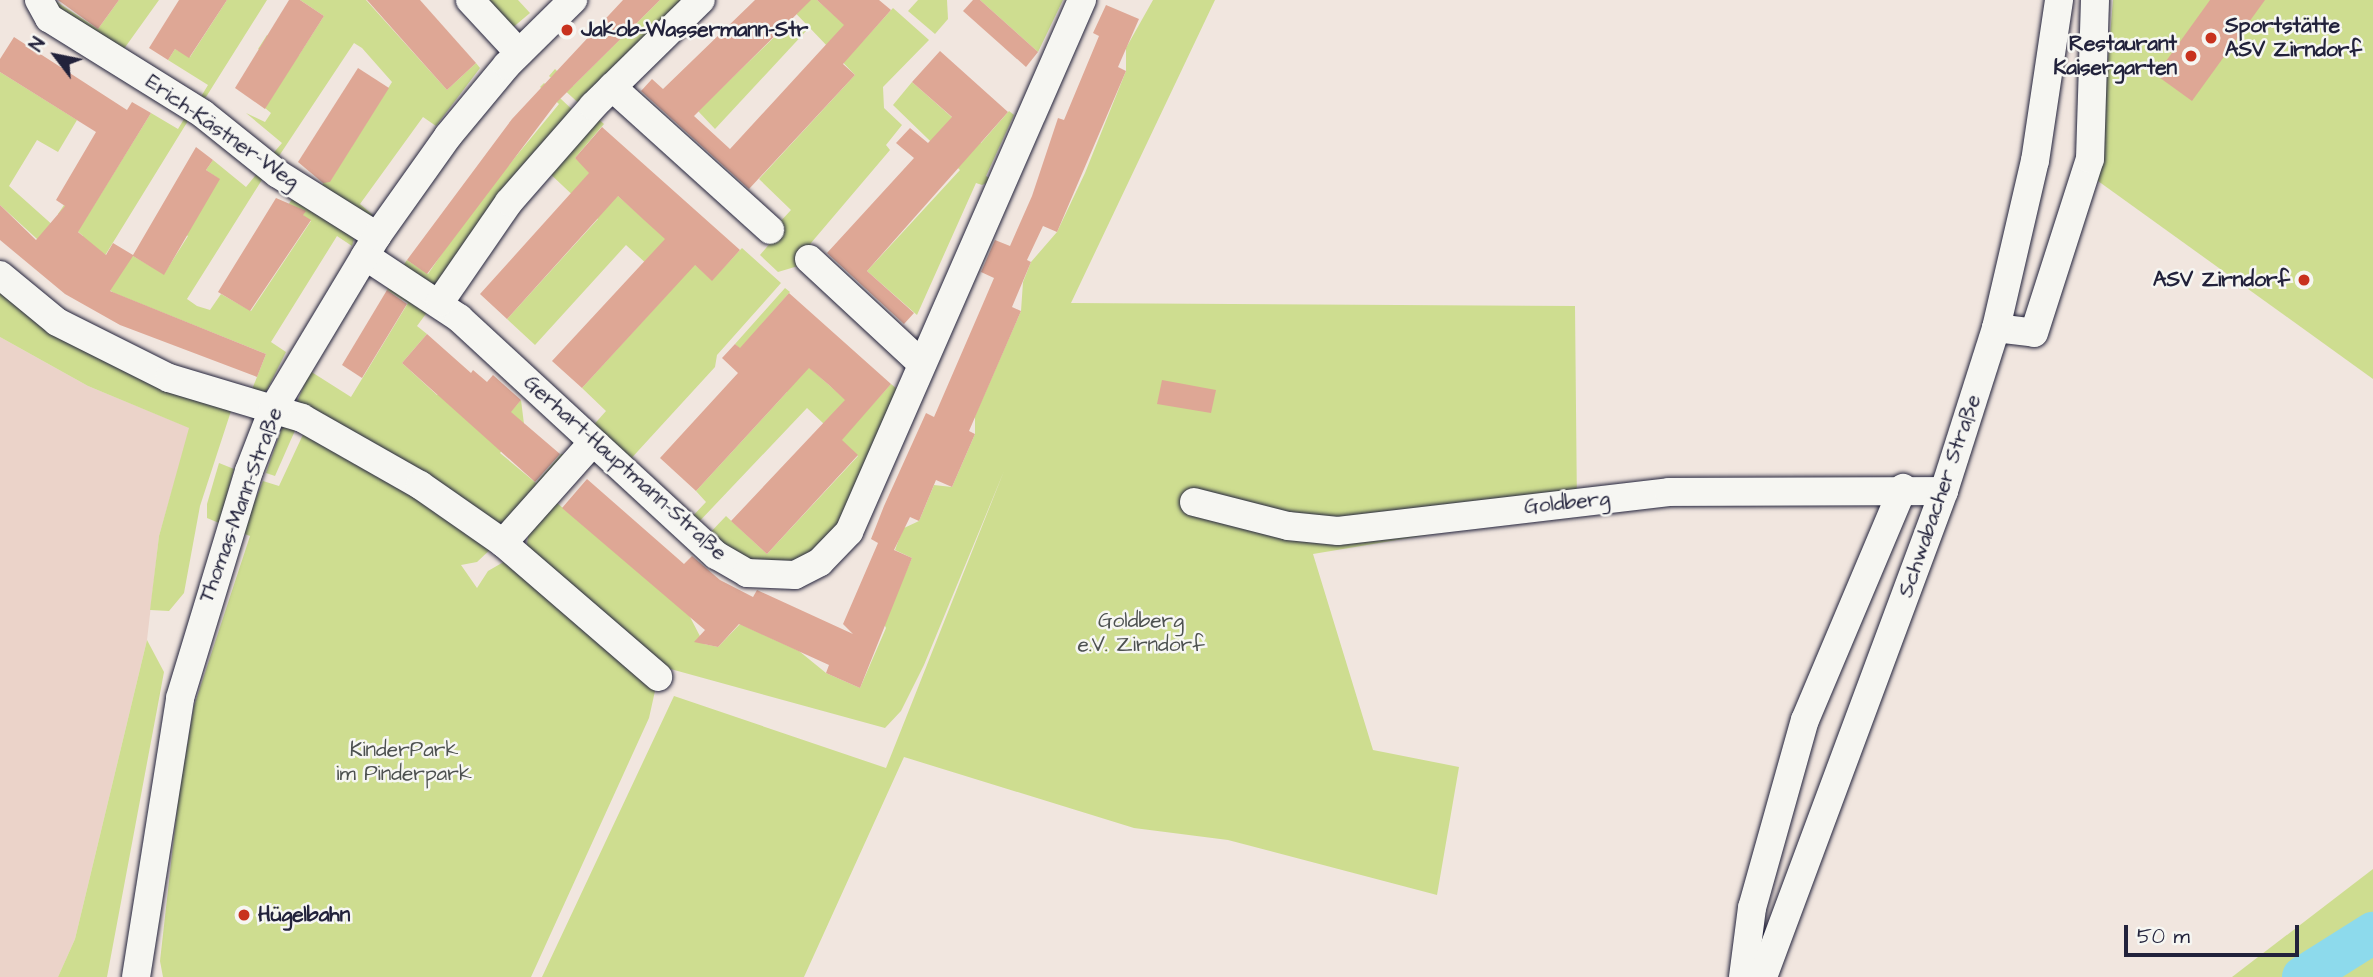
<!DOCTYPE html>
<meta charset="utf-8">
<style>
body{margin:0}
#map{position:relative;width:2373px;height:977px;overflow:hidden;background:#f1e6df;font-family:"Architects Daughter",sans-serif}
div>[style]{position:absolute}
[style*='--x']{left:calc(var(--x)*1px);top:calc(var(--y)*1px);width:calc(var(--w)*1px);rotate:calc(var(--a)*1deg)}
.built>*{inset:0;background:#ebd3c9}
.green>*{inset:0;background:#cedd90}
.river>*{height:42px;margin:-21px;padding:0 21px;transform-origin:21px;border-radius:21px;background:#8ddaec}
.building>*{inset:0;background:#dea795}
.roads{filter:drop-shadow(0 0 2px #22223b) drop-shadow(0 0 2px #22223b)}
.minor>*{height:28px;margin:-14px;padding:0 14px;transform-origin:14px;border-radius:14px;background:#f6f6f2}
.dots>*{width:19px;height:19px;translate:-50% -50%;box-sizing:border-box;border:4px solid #f6f6f2;border-radius:50%}
span{translate:-50% -50%;white-space:nowrap;text-align:center;line-height:1.15;-webkit-text-stroke:5px #f6f6f2;paint-order:stroke}
.poi-label{font-size:21px;color:#22223b;font-weight:700}
.left{translate:0 -50%;text-align:left}
.right{translate:-100% -50%;text-align:right}
.street-label{font-size:21px;color:#22223b}
.park-label{font-size:21px;color:#4d5150}
.north{position:absolute;left:21px;top:21px;width:70px;height:70px;-webkit-text-stroke:5px #f6f6f2;paint-order:stroke;rotate:302deg;font-size:19px;font-weight:700;line-height:28px;text-align:center;color:#22223b}
.north::after{content:'';display:block;margin:auto;width:24px;height:32px;background:#22223b;clip-path:polygon(50% 0,100% 100%,50% 72%,0 100%)}
.scale{position:absolute;left:2124px;top:925px;width:175px;height:32px;box-sizing:border-box;border:4px solid #22223b;border-top:0;padding-left:9px;font-size:21px;line-height:24px;white-space:nowrap;color:#22223b;-webkit-text-stroke:5px #f6f6f2;paint-order:stroke}
</style>
<div id="map">
<div class="built">
<i style="clip-path:polygon(0 337px,88px 386px,190px 428px,159px 536px,147px 640px,75px 939px,58px 977px,0 977px)"></i>
</div>
<div class="green">
<i style="clip-path:polygon(54px 0,98px 29px,119px 0,159px 0,121px 53px,61px 15px)"></i>
<i style="clip-path:polygon(227px 0,267px 0,206px 97px,199px 100px,208px 85px,168px 60px,175px 49px,190px 57px)"></i>
<i style="clip-path:polygon(300px 0,366px 0,447px 90px,476px 63px,480px 68px,436px 126px,423px 117px,360px 204px,373px 215px,366px 218px,319px 190px,326px 179px,330px 181px,392px 82px,362px 48px,354px 43px,279px 156px,270px 157px,282px 143px,246px 113px,265px 122px,271px 113px,265px 108px,290px 68px,258px 49px,267px 35px,299px 55px,324px 16px)"></i>
<i style="clip-path:polygon(484px 0,518px 0,530px 13px,511px 29px)"></i>
<i style="clip-path:polygon(660px 0,691px 0,584px 108px,549px 76px,555px 69px,573px 86px)"></i>
<i style="clip-path:polygon(783px 0,817px 0,863px 41px,893px 8px,929px 40px,883px 87px,884px 108px,902px 125px,886px 145px,890px 150px,811px 243px,798px 266px,778px 272px,760px 255px,771px 242px,766px 237px,791px 210px,759px 179px,855px 75px)"></i>
<i style="clip-path:polygon(918px 0,947px 0,948px 19px,935px 34px,908px 11px)"></i>
<i style="clip-path:polygon(980px 0,1063px 0,1038px 52px)"></i>
<i style="clip-path:polygon(1153px 0,1215px 0,1071px 303px,1575px 306px,1577px 510px,1313px 554px,1373px 750px,1459px 767px,1437px 895px,1228px 840px,1134px 828px,904px 757px,804px 977px,542px 977px,674px 696px,886px 768px,1004px 471px,924px 665px,901px 711px,885px 728px,656px 665px,526px 550px,531px 519px,550px 497px,689px 615px,704px 644px,718px 647px,740px 624px,799px 651px,826px 673px,860px 688px,886px 628px,877px 610px,895px 597px,912px 558px,895px 550px,899px 539px,904px 528px,919px 521px,934px 485px,952px 487px,975px 434px,975px 416px,1021px 311px,1023px 282px,1031px 262px,1057px 232px,1085px 173px,1126px 71px,1126px 48px)"></i>
<i style="clip-path:polygon(2113px 0,2373px 0,2373px 379px,2098px 181px)"></i>
<i style="clip-path:polygon(793px 19px,806px 31px,715px 129px,698px 111px)"></i>
<i style="clip-path:polygon(0 72px,77px 120px,58px 152px,37px 140px,9px 186px,75px 245px,83px 236px,58px 214px,64px 205px,86px 218px,151px 113px,178px 129px,187px 114px,191px 116px,101px 262px,133px 256px,164px 274px,188px 236px,173px 226px,219px 179px,206px 170px,213px 160px,246px 187px,259px 171px,265px 175px,187px 299px,197px 306px,210px 310px,221px 294px,251px 311px,311px 221px,288px 205px,295px 195px,355px 235px,352px 246px,337px 236px,271px 342px,286px 352px,267px 390px,260px 395px,251px 392px,266px 354px,114px 293px,49px 250px,0 205px)"></i>
<i style="clip-path:polygon(912px 82px,981px 143px,1009px 111px,1014px 115px,986px 176px,993px 180px,982px 185px,976px 183px,917px 315px,867px 271px,960px 170px,893px 105px)"></i>
<i style="clip-path:polygon(544px 83px,578px 115px,449px 279px,431px 289px,401px 269px,407px 260px,428px 274px,471px 211px,559px 104px,540px 87px)"></i>
<i style="clip-path:polygon(594px 115px,604px 124px,575px 158px,589px 170px,712px 280px,742px 248px,781px 283px,717px 355px,715px 367px,627px 463px,590px 429px,606px 411px,582px 388px,673px 288px,626px 245px,535px 345px,507px 319px,598px 219px,545px 169px)"></i>
<i style="clip-path:polygon(392px 282px,431px 307px,417px 326px,427px 334px,402px 363px,437px 395px,460px 386px,497px 427px,521px 400px,524px 424px,500px 453px,536px 483px,561px 454px,573px 454px,497px 531px,297px 402px,310px 371px,351px 397px,408px 303px,387px 290px)"></i>
<i style="clip-path:polygon(0 285px,232px 408px,200px 506px,184px 593px,169px 611px,150px 610px,159px 536px,189px 428px,88px 386px,0 337px)"></i>
<i style="clip-path:polygon(785px 288px,790px 292px,761px 325px,863px 415px,891px 384px,902px 393px,843px 528px,787px 568px,749px 565px,707px 536px,726px 516px,767px 554px,858px 456px,807px 408px,695px 526px,689px 520px,706px 502px,696px 491px,787px 392px,735px 344px)"></i>
<i style="clip-path:polygon(285px 419px,297px 426px,275px 476px,266px 473px)"></i>
<i style="clip-path:polygon(307px 426px,493px 547px,477px 562px,461px 565px,477px 588px,488px 571px,512px 557px,641px 672px,655px 691px,649px 718px,531px 977px,163px 977px,160px 961px,179px 792px,194px 706px,250px 536px,242px 533px,263px 481px,279px 486px)"></i>
<i style="clip-path:polygon(219px 463px,234px 469px,219px 523px,207px 518px,207px 504px)"></i>
<i style="clip-path:polygon(147px 640px,164px 672px,107px 977px,58px 977px,75px 939px)"></i>
<i style="clip-path:polygon(2373px 869px,2373px 977px,2232px 977px)"></i>
</div>
<div class="river">
<i style="--x:2303;--y:977;--w:83;--a:-32.2"></i>
</div>
<div class="building">
<i style="clip-path:polygon(58px 0,119px 0,98px 29px)"></i>
<i style="clip-path:polygon(179px 0,227px 0,189px 58px,175px 49px,168px 60px,149px 48px)"></i>
<i style="clip-path:polygon(289px 0,300px 0,324px 16px,265px 109px,235px 88px)"></i>
<i style="clip-path:polygon(367px 0,420px 0,476px 63px,447px 90px)"></i>
<i style="clip-path:polygon(623px 0,660px 0,557px 102px,427px 274px,407px 260px,512px 119px)"></i>
<i style="clip-path:polygon(755px 0,811px 0,694px 116px,730px 149px,844px 25px,817px 0,879px 0,891px 10px,843px 64px,855px 75px,749px 189px,641px 91px,652px 79px,663px 89px)"></i>
<i style="clip-path:polygon(973px 0,980px 0,1038px 52px,1026px 67px,963px 11px)"></i>
<i style="clip-path:polygon(2210px 0,2265px 0,2192px 101px,2156px 75px)"></i>
<i style="clip-path:polygon(1106px 5px,1139px 19px,1118px 67px,1126px 71px,1057px 232px,1043px 226px,1027px 260px,1031px 262px,1012px 307px,1021px 311px,969px 431px,975px 434px,952px 487px,936px 480px,919px 521px,910px 517px,894px 550px,912px 558px,860px 688px,826px 673px,829px 665px,739px 624px,718px 647px,694px 642px,705px 630px,562px 508px,587px 479px,684px 564px,692px 556px,720px 580px,753px 597px,757px 590px,853px 634px,843px 624px,878px 543px,871px 539px,884px 506px,926px 413px,934px 417px,982px 306px,994px 278px,981px 272px,995px 240px,1010px 246px,1032px 196px,1058px 118px,1064px 120px,1099px 36px,1093px 33px)"></i>
<i style="clip-path:polygon(14px 37px,127px 110px,132px 102px,151px 113px,78px 232px,106px 255px,113px 243px,133px 255px,196px 147px,213px 160px,206px 170px,220px 179px,164px 275px,133px 256px,110px 291px,266px 354px,257px 377px,120px 325px,65px 294px,0 240px,0 205px,36px 240px,65px 206px,56px 200px,96px 132px,0 72px,0 59px)"></i>
<i style="clip-path:polygon(940px 51px,1008px 112px,867px 271px,914px 313px,904px 324px,827px 253px,914px 158px,896px 143px,910px 128px,928px 143px,952px 117px,912px 82px)"></i>
<i style="clip-path:polygon(358px 68px,389px 88px,330px 182px,323px 183px,298px 162px)"></i>
<i style="clip-path:polygon(602px 127px,740px 250px,712px 281px,695px 265px,582px 388px,552px 361px,665px 239px,644px 220px,618px 196px,507px 319px,480px 294px,589px 173px,575px 158px)"></i>
<i style="clip-path:polygon(276px 198px,306px 211px,303px 215px,311px 220px,250px 311px,218px 292px)"></i>
<i style="clip-path:polygon(387px 290px,407px 304px,362px 378px,342px 365px)"></i>
<i style="clip-path:polygon(789px 293px,891px 384px,842px 440px,858px 455px,767px 554px,731px 521px,845px 400px,829px 385px,809px 368px,696px 491px,660px 458px,738px 373px,722px 358px,735px 344px,740px 348px)"></i>
<i style="clip-path:polygon(427px 334px,471px 373px,473px 370px,487px 382px,493px 375px,521px 400px,511px 412px,560px 454px,535px 482px,402px 363px)"></i>
<i style="clip-path:polygon(1162px 380px,1216px 390px,1211px 413px,1157px 404px)"></i>
</div>
<div class="roads">
<div class="minor">
<i style="--x:39;--y:0;--w:21;--a:61"></i>
<i style="--x:49;--y:18;--w:181;--a:31.9"></i>
<i style="--x:203;--y:114;--w:96;--a:38.7"></i>
<i style="--x:278;--y:174;--w:117;--a:32.1"></i>
<i style="--x:470;--y:0;--w:72;--a:47.2"></i>
<i style="--x:612;--y:87;--w:213;--a:42.1"></i>
<i style="--x:365;--y:256;--w:113;--a:33.4"></i>
<i style="--x:459;--y:318;--w:350;--a:42.7"></i>
<i style="--x:716;--y:555;--w:36;--a:30"></i>
<i style="--x:747;--y:573;--w:48;--a:2.4"></i>
<i style="--x:795;--y:575;--w:28;--a:-27"></i>
<i style="--x:820;--y:562;--w:42;--a:-46"></i>
<i style="--x:849;--y:532;--w:581;--a:-66.35"></i>
<i style="--x:809;--y:259;--w:154;--a:42.9"></i>
<i style="--x:0;--y:275;--w:74;--a:39.5"></i>
<i style="--x:57;--y:322;--w:125;--a:26.6"></i>
<i style="--x:169;--y:378;--w:139;--a:16.7"></i>
<i style="--x:302;--y:418;--w:136;--a:29.6"></i>
<i style="--x:420;--y:485;--w:101;--a:34.9"></i>
<i style="--x:503;--y:543;--w:205;--a:40.8"></i>
<i style="--x:440;--y:302;--w:121;--a:-55.4"></i>
<i style="--x:509;--y:202;--w:128;--a:-48.8"></i>
<i style="--x:593;--y:106;--w:151;--a:-44.5"></i>
<i style="--x:1996;--y:328;--w:38;--a:7"></i>
<i style="--x:2034;--y:333;--w:183;--a:-72.2"></i>
<i style="--x:2090;--y:159;--w:159;--a:-88.2"></i>
<i style="--x:1194;--y:502;--w:97;--a:14.3"></i>
<i style="--x:1288;--y:526;--w:50;--a:5.7"></i>
<i style="--x:1338;--y:531;--w:333;--a:-6.7"></i>
<i style="--x:1669;--y:492;--w:275;--a:-0.2"></i>
<i style="--x:503;--y:543;--w:134;--a:-48.3"></i>
<i style="--x:136;--y:977;--w:282;--a:-81"></i>
<i style="--x:180;--y:698;--w:237;--a:-73.1"></i>
<i style="--x:249;--y:471;--w:66;--a:-68.8"></i>
<i style="--x:273;--y:409;--w:202;--a:-59"></i>
<i style="--x:377;--y:236;--w:123;--a:-54.6"></i>
<i style="--x:448;--y:136;--w:92;--a:-50.3"></i>
<i style="--x:507;--y:65;--w:93;--a:-44.6"></i>
<i style="--x:1743;--y:977;--w:70;--a:-82.6"></i>
<i style="--x:1752;--y:908;--w:195;--a:-74.3"></i>
<i style="--x:1805;--y:720;--w:252;--a:-67.1"></i>
<i style="--x:1763;--y:977;--w:519;--a:-69.57"></i>
<i style="--x:1944;--y:491;--w:171;--a:-72.3"></i>
<i style="--x:1996;--y:328;--w:171;--a:-76.9"></i>
<i style="--x:2035;--y:161;--w:163;--a:-81.5"></i>
</div>
</div>
<div class="dots">
<i style="left:567px;top:30px;background:#c8321e"></i>
<i style="left:2211px;top:38px;background:#c8321e"></i>
<i style="left:2191px;top:56px;background:#c8321e"></i>
<i style="left:2304px;top:280px;background:#c8321e"></i>
<i style="left:244px;top:915px;background:#c8321e"></i>
</div>
<div class="poi-label">
<span class="left" style="left:2225px;top:38px">Sportstätte<br>ASV Zirndorf</span>
<span class="left" style="left:581px;top:30px">Jakob-Wassermann-Str</span>
<span class="right" style="left:2177px;top:56px">Restaurant<br>Kaisergarten</span>
<span class="right" style="left:2290px;top:280px">ASV Zirndorf</span>
<span class="left" style="left:258px;top:915px">Hügelbahn</span>
</div>
<div class="street-label">
<span style="left:222px;top:132px;rotate:35deg">Erich-Kästner-Weg</span>
<span style="left:625px;top:468px;rotate:42deg">Gerhart-Hauptmann-Straße</span>
<span style="left:1940px;top:496px;rotate:-71deg">Schwabacher Straße</span>
<span style="left:1567px;top:503px;rotate:-6deg">Goldberg</span>
<span style="left:241px;top:505px;rotate:-70deg">Thomas-Mann-Straße</span>
</div>
<div class="park-label">
<span style="left:1141px;top:633px">Goldberg<br>e.V. Zirndorf</span>
<span style="left:404px;top:762px">KinderPark<br>im Pinderpark</span>
</div>
<div class="north">N</div>
<div class="scale">50 m</div>
</div>
